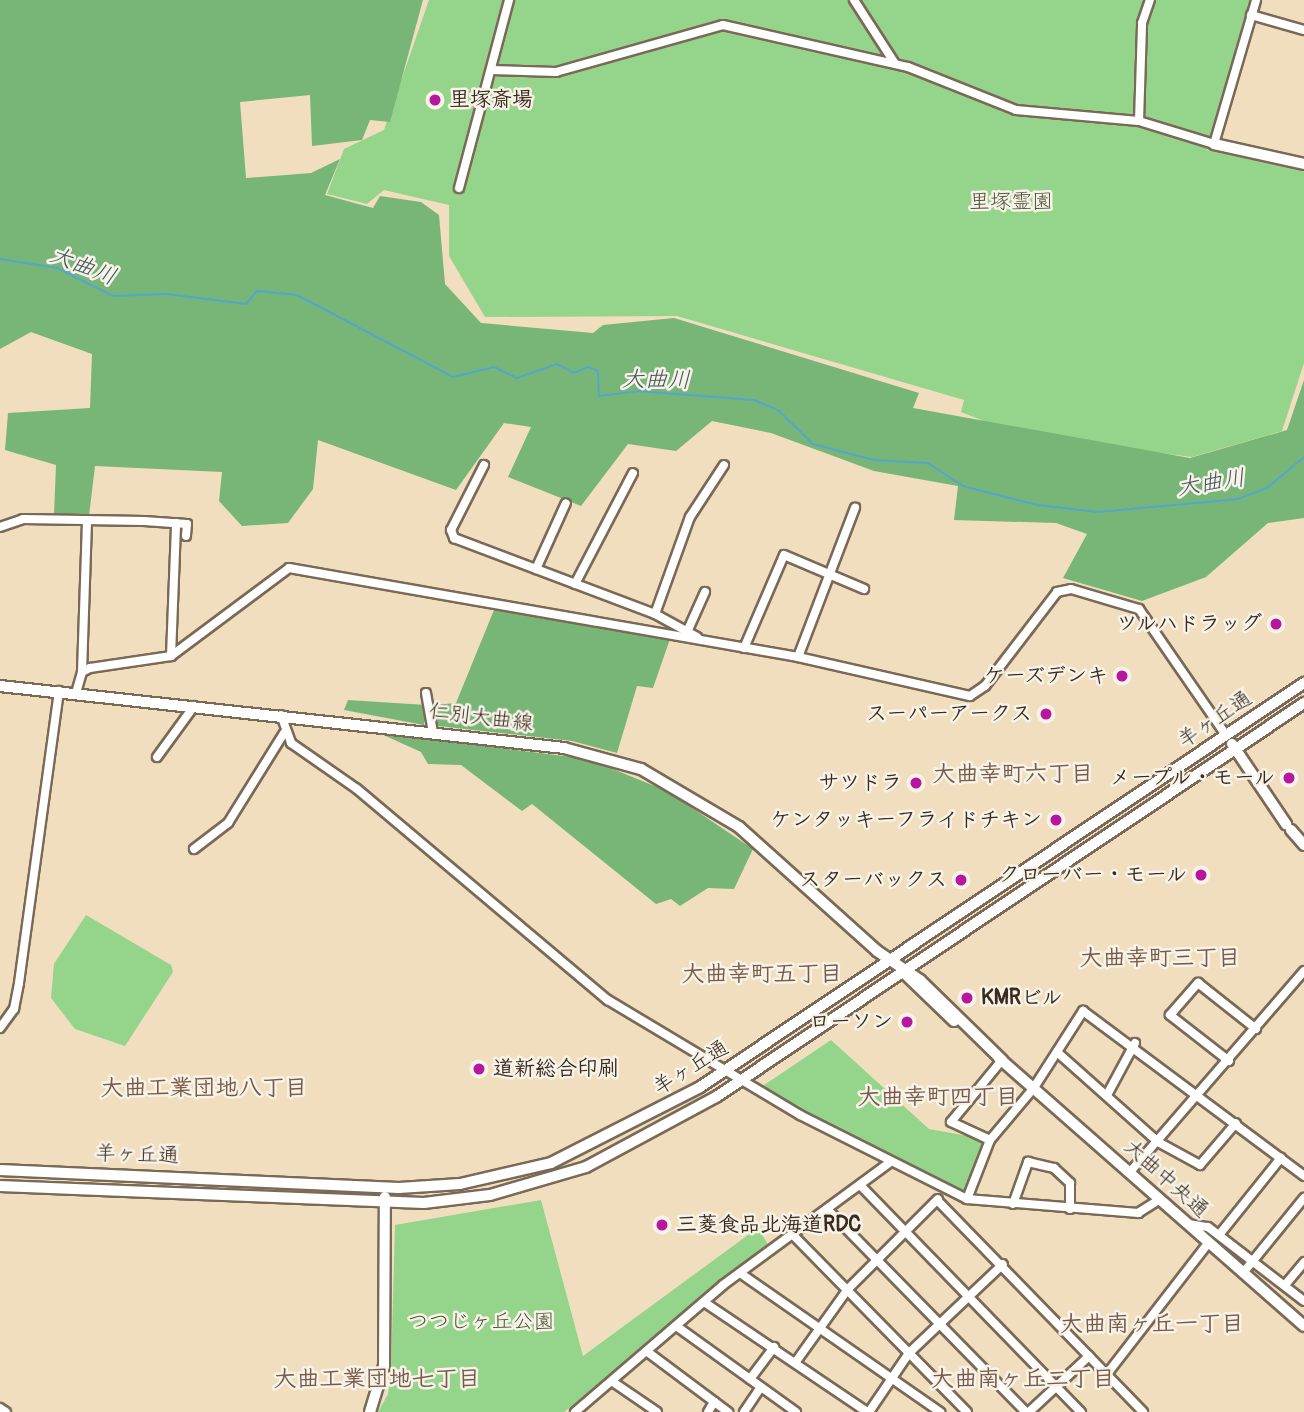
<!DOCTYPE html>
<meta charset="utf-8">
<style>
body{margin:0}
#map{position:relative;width:1304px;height:1412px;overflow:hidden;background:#f0debe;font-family:Pangolin,"Klee One",sans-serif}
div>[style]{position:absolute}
.green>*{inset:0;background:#94d48b}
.forest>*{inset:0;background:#77b677}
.stream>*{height:2px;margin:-1px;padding:0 1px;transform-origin:1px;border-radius:1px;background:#54a6cf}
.roads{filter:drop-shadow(2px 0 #7a6956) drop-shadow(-2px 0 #7a6956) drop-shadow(0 2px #7a6956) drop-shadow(0 -2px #7a6956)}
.street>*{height:8px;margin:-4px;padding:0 4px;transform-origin:4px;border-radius:4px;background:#fff}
.secondary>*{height:10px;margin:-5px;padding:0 5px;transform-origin:5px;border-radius:5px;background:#fff}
.dots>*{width:19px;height:19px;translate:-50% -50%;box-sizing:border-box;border:4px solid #f7f3e8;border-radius:50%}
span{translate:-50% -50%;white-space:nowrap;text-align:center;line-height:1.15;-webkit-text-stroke:5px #f7f3e8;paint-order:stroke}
.poi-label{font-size:21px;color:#3b2a1e;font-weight:700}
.left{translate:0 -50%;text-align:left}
.right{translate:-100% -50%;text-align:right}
.park-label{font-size:21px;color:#515439}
.street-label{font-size:21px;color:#3b2a1e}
.water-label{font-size:23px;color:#44555c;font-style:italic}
.neighbourhood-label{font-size:23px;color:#795a49;font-weight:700}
</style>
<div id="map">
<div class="green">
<div style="clip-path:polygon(429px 0,1252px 0,1207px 150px,1304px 171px,1304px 363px,1282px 431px,1192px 457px,1113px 447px,999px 427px,961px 412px,964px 400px,677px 316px,485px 317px,449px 256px,449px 205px,384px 190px,367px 204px,327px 194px,344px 149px,384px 130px)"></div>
<div style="clip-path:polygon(86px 915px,171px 965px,173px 972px,125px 1046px,75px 1029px,51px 998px,54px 964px)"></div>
<div style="clip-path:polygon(831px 1040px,929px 1129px,990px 1140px,967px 1199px,757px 1090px)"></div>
<div style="clip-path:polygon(541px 1200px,583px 1356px,748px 1235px,759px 1230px,769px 1246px,564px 1412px,378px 1412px,388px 1394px,391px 1371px,395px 1225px)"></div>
</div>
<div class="forest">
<div style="clip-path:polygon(0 0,423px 0,390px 122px,370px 120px,362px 140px,312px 146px,310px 95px,240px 102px,246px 178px,311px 173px,340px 159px,325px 195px,373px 208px,380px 196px,421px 202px,439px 215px,445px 284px,481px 323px,593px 333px,603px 325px,674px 318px,919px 393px,913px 408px,1190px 458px,1287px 430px,1304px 380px,1304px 518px,1268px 523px,1206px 577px,1142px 601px,1063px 578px,1087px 534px,1056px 523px,954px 520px,958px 486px,874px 471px,771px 433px,712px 421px,676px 451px,628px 444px,581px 506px,508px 477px,531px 427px,504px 423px,456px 490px,318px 440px,313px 489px,288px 523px,242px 526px,219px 501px,222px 472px,95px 466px,89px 516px,54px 514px,56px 465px,5px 450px,8px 413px,90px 408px,92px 354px,31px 332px,0 349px)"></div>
<div style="clip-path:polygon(502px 607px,670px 639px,653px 688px,637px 686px,617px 753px,572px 741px,438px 726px,434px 705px,456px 703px,494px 610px)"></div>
<div style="clip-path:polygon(348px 700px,426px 705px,424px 725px,344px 710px)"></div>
<div style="clip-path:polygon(379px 733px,588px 759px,667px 791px,753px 849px,734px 889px,708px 888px,680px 906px,671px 899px,656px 904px,532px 804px,522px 811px,461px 765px,428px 764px,421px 752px)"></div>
</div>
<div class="stream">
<div style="left:0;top:259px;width:58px;rotate:9deg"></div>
<div style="left:57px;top:268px;width:63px;rotate:26.6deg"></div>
<div style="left:113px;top:296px;width:53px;rotate:-2.2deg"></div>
<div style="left:166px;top:294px;width:81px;rotate:7.1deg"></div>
<div style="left:246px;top:304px;width:17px;rotate:-50deg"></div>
<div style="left:257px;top:291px;width:40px;rotate:5.7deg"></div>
<div style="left:297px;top:295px;width:176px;rotate:27.7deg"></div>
<div style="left:453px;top:377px;width:42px;rotate:-13.7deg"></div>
<div style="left:494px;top:367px;width:25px;rotate:26deg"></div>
<div style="left:517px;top:378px;width:42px;rotate:-19.3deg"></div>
<div style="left:557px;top:364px;width:19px;rotate:28deg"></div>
<div style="left:574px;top:373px;width:15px;rotate:-23deg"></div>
<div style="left:588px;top:367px;width:11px;rotate:22deg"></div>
<div style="left:598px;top:371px;width:25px;rotate:88deg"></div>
<div style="left:599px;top:396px;width:38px;rotate:-7deg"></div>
<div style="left:637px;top:391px;width:117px;rotate:4.4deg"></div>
<div style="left:754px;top:400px;width:26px;rotate:23deg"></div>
<div style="left:778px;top:410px;width:49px;rotate:44.2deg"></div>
<div style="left:813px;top:444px;width:63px;rotate:14.7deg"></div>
<div style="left:874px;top:460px;width:54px;rotate:3.2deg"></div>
<div style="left:928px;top:463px;width:42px;rotate:33.3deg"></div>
<div style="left:963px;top:486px;width:76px;rotate:14.4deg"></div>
<div style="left:1037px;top:505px;width:61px;rotate:6.5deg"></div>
<div style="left:1098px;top:512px;width:141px;rotate:-5.3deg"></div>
<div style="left:1238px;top:499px;width:31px;rotate:-21deg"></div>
<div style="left:1267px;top:488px;width:48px;rotate:-40deg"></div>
</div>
<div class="roads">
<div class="street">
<div style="left:854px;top:0;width:74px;rotate:57.2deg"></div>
<div style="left:1251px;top:15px;width:55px;rotate:15.8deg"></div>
<div style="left:492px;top:70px;width:64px;rotate:1.8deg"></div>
<div style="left:556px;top:72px;width:173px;rotate:-15.7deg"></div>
<div style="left:723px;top:25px;width:190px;rotate:12.8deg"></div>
<div style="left:908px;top:67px;width:116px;rotate:21.7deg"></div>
<div style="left:1016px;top:110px;width:123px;rotate:5.1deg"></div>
<div style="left:1139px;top:121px;width:78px;rotate:17deg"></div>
<div style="left:1214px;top:144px;width:150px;rotate:-73.7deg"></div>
<div style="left:1139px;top:121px;width:98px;rotate:-88.2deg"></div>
<div style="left:1142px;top:23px;width:24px;rotate:-71deg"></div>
<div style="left:459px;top:188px;width:195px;rotate:-75.1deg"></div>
<div style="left:484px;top:465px;width:73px;rotate:116.9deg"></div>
<div style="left:451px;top:530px;width:9px;rotate:69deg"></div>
<div style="left:454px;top:538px;width:215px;rotate:20.7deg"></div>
<div style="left:655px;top:614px;width:48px;rotate:28.7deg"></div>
<div style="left:0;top:527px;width:24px;rotate:-19deg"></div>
<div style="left:23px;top:519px;width:121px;rotate:0.9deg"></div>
<div style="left:144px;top:521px;width:43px;rotate:4deg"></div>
<div style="left:187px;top:524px;width:12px;rotate:95deg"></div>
<div style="left:536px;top:569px;width:72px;rotate:-65.6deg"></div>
<div style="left:575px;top:584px;width:125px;rotate:-62.4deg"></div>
<div style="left:655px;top:614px;width:103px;rotate:-70.2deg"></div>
<div style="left:690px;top:517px;width:62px;rotate:-56.8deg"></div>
<div style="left:687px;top:632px;width:44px;rotate:-65.8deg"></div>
<div style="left:744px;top:648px;width:101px;rotate:-66.7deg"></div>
<div style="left:784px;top:555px;width:87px;rotate:23deg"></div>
<div style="left:171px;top:656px;width:133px;rotate:-87.8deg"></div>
<div style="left:798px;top:657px;width:160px;rotate:-69.1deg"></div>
<div style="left:82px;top:672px;width:152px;rotate:-88.1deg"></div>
<div style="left:76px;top:693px;width:22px;rotate:-74deg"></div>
<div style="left:82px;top:672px;width:9px;rotate:-27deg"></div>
<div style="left:90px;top:668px;width:82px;rotate:-8.4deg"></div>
<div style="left:171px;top:656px;width:147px;rotate:-36.7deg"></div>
<div style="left:289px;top:568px;width:517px;rotate:9.92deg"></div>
<div style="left:798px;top:657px;width:176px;rotate:12.8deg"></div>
<div style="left:970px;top:696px;width:18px;rotate:-34deg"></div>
<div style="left:985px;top:686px;width:118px;rotate:-52.5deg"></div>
<div style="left:1057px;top:592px;width:14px;rotate:-12deg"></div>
<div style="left:1071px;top:589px;width:71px;rotate:16.4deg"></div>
<div style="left:1139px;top:609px;width:153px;rotate:55.4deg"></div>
<div style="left:426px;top:693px;width:40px;rotate:80deg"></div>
<div style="left:281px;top:715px;width:30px;rotate:70deg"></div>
<div style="left:291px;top:743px;width:80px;rotate:34.9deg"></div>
<div style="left:357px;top:789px;width:328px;rotate:40.1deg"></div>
<div style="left:608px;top:1000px;width:224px;rotate:30.9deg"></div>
<div style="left:800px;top:1115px;width:187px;rotate:26.7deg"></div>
<div style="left:967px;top:1199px;width:172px;rotate:4.7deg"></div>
<div style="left:1138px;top:1213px;width:26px;rotate:-32deg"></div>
<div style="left:157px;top:757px;width:63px;rotate:-54deg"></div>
<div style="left:194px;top:849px;width:43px;rotate:-37.4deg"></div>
<div style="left:228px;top:823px;width:106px;rotate:-58.1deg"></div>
<div style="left:0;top:1028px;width:24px;rotate:-54deg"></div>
<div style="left:14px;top:1009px;width:26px;rotate:-79deg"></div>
<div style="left:19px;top:983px;width:295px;rotate:-82.2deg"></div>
<div style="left:1057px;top:1052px;width:135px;rotate:41.7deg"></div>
<div style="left:1158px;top:1142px;width:48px;rotate:28.7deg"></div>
<div style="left:1200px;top:1165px;width:55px;rotate:-49.4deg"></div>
<div style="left:1229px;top:1061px;width:75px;rotate:-142.1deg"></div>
<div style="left:1170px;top:1015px;width:43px;rotate:-48.8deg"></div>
<div style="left:1198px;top:983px;width:74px;rotate:38.4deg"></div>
<div style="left:1107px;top:1095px;width:59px;rotate:-61.7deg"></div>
<div style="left:990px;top:1140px;width:43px;rotate:-155.2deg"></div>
<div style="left:951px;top:1122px;width:80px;rotate:-50.6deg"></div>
<div style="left:1130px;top:1172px;width:266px;rotate:-49.1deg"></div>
<div style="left:860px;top:1185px;width:317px;rotate:45.8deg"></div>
<div style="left:967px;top:1199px;width:63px;rotate:-68.7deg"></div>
<div style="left:990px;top:1140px;width:67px;rotate:-49.9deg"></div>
<div style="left:1033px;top:1089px;width:93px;rotate:-57.3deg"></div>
<div style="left:1083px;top:1011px;width:276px;rotate:36.7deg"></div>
<div style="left:938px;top:1201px;width:294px;rotate:45.8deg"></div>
<div style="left:1013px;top:1204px;width:45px;rotate:-70.3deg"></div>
<div style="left:1028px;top:1162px;width:27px;rotate:13deg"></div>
<div style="left:1054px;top:1168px;width:22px;rotate:43deg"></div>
<div style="left:1070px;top:1183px;width:26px;rotate:90deg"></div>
<div style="left:827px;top:1209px;width:284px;rotate:45.6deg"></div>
<div style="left:1188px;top:1224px;width:20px;rotate:9deg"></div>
<div style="left:1208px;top:1227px;width:121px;rotate:37.6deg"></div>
<div style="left:793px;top:1235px;width:248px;rotate:45.5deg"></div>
<div style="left:1219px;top:1235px;width:99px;rotate:-51.2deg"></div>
<div style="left:740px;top:1273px;width:244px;rotate:34.8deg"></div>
<div style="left:1243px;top:1273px;width:97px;rotate:-50.9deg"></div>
<div style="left:1285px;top:1285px;width:30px;rotate:-50deg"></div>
<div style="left:704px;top:1302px;width:197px;rotate:34deg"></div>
<div style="left:679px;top:1328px;width:144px;rotate:35.7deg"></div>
<div style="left:649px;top:1353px;width:99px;rotate:36.8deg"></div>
<div style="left:795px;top:1363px;width:91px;rotate:-54.4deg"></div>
<div style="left:848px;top:1289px;width:127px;rotate:-45deg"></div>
<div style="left:1107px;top:1374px;width:167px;rotate:-52.3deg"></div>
<div style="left:750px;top:1379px;width:40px;rotate:-53deg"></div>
<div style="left:613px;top:1382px;width:53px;rotate:34.3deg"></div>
<div style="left:0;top:1408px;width:7px;rotate:34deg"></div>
<div style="left:575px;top:1412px;width:195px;rotate:-40.6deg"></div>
<div style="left:723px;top:1285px;width:206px;rotate:-36.3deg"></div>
<div style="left:708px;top:1412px;width:12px;rotate:-59deg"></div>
<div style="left:744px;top:1412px;width:30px;rotate:-56deg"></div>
<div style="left:869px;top:1412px;width:71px;rotate:-55.9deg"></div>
<div style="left:909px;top:1353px;width:129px;rotate:-43.4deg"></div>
<div style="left:1029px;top:1412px;width:82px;rotate:-43deg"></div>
</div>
<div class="secondary">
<div style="left:1214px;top:144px;width:92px;rotate:12.5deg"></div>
<div style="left:0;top:686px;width:567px;rotate:6.27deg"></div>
<div style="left:564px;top:748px;width:80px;rotate:15.3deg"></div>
<div style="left:641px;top:769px;width:114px;rotate:30.6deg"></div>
<div style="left:739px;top:827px;width:186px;rotate:41.9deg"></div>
<div style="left:877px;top:951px;width:52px;rotate:34deg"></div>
<div style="left:920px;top:980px;width:115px;rotate:44.3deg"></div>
<div style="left:1232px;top:744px;width:97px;rotate:56deg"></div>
<div style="left:1291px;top:830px;width:20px;rotate:49deg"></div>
<div style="left:905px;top:974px;width:68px;rotate:43.8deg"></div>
<div style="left:999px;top:1058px;width:406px;rotate:41.3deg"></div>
<div style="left:0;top:1170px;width:399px;rotate:2.6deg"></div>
<div style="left:399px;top:1188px;width:61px;rotate:-3.8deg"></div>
<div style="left:460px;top:1184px;width:93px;rotate:-13deg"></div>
<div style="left:551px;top:1163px;width:167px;rotate:-27deg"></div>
<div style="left:700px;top:1087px;width:727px;rotate:-33.78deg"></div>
<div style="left:0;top:1186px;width:424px;rotate:2.3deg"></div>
<div style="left:424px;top:1203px;width:66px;rotate:-6.9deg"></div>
<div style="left:490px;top:1195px;width:100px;rotate:-16.3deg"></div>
<div style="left:586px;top:1167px;width:148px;rotate:-28.3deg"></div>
<div style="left:716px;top:1097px;width:708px;rotate:-33.82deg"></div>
<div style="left:370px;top:1412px;width:48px;rotate:-73.1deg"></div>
<div style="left:384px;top:1366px;width:169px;rotate:-89.7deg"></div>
</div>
</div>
<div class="dots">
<div style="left:435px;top:100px;background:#b5179e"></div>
<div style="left:1276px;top:624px;background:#b5179e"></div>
<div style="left:1122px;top:676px;background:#b5179e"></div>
<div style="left:1046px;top:714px;background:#b5179e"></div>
<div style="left:1289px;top:778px;background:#b5179e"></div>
<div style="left:916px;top:783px;background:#b5179e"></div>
<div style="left:1056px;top:820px;background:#b5179e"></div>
<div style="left:1201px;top:875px;background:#b5179e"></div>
<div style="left:961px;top:880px;background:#b5179e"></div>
<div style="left:967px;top:998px;background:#b5179e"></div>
<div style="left:907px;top:1022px;background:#b5179e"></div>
<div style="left:479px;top:1069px;background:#b5179e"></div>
<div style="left:662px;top:1225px;background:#b5179e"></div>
</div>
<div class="poi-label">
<span class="left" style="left:449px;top:100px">里塚斎場</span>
<span class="right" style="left:1262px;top:624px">ツルハドラッグ</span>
<span class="right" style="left:1108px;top:676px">ケーズデンキ</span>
<span class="right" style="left:1032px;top:714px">スーパーアークス</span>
<span class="right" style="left:1275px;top:778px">メープル・モール</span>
<span class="right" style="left:902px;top:783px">サツドラ</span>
<span class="right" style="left:1042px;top:820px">ケンタッキーフライドチキン</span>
<span class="right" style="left:1187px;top:875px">クローバー・モール</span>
<span class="right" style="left:947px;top:880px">スターバックス</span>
<span class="left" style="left:981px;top:998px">KMRビル</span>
<span class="right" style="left:893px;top:1022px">ローソン</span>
<span class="left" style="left:493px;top:1069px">道新総合印刷</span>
<span class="left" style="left:676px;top:1225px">三菱食品北海道RDC</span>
</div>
<div class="park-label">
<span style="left:1011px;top:202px">里塚霊園</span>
<span style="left:481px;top:1322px">つつじヶ丘公園</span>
</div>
<div class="street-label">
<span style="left:481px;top:718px;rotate:7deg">仁別大曲線</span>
<span style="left:1215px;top:720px;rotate:-34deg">羊ヶ丘通</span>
<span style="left:691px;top:1068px;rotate:-32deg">羊ヶ丘通</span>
<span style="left:137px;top:1155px;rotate:2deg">羊ヶ丘通</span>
<span style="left:1166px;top:1179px;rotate:42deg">大曲中央通</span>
</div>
<div class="water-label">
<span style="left:83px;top:266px;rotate:21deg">大曲川</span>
<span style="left:656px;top:380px;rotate:1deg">大曲川</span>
<span style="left:1211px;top:483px;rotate:-9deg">大曲川</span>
</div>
<div class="neighbourhood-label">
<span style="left:1013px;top:774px">大曲幸町六丁目</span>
<span style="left:1160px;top:958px">大曲幸町三丁目</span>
<span style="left:762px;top:974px">大曲幸町五丁目</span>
<span style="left:204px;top:1088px">大曲工業団地八丁目</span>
<span style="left:938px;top:1097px">大曲幸町四丁目</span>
<span style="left:1152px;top:1324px">大曲南ヶ丘一丁目</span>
<span style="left:377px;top:1379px">大曲工業団地七丁目</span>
<span style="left:1023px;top:1379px">大曲南ヶ丘二丁目</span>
</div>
</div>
